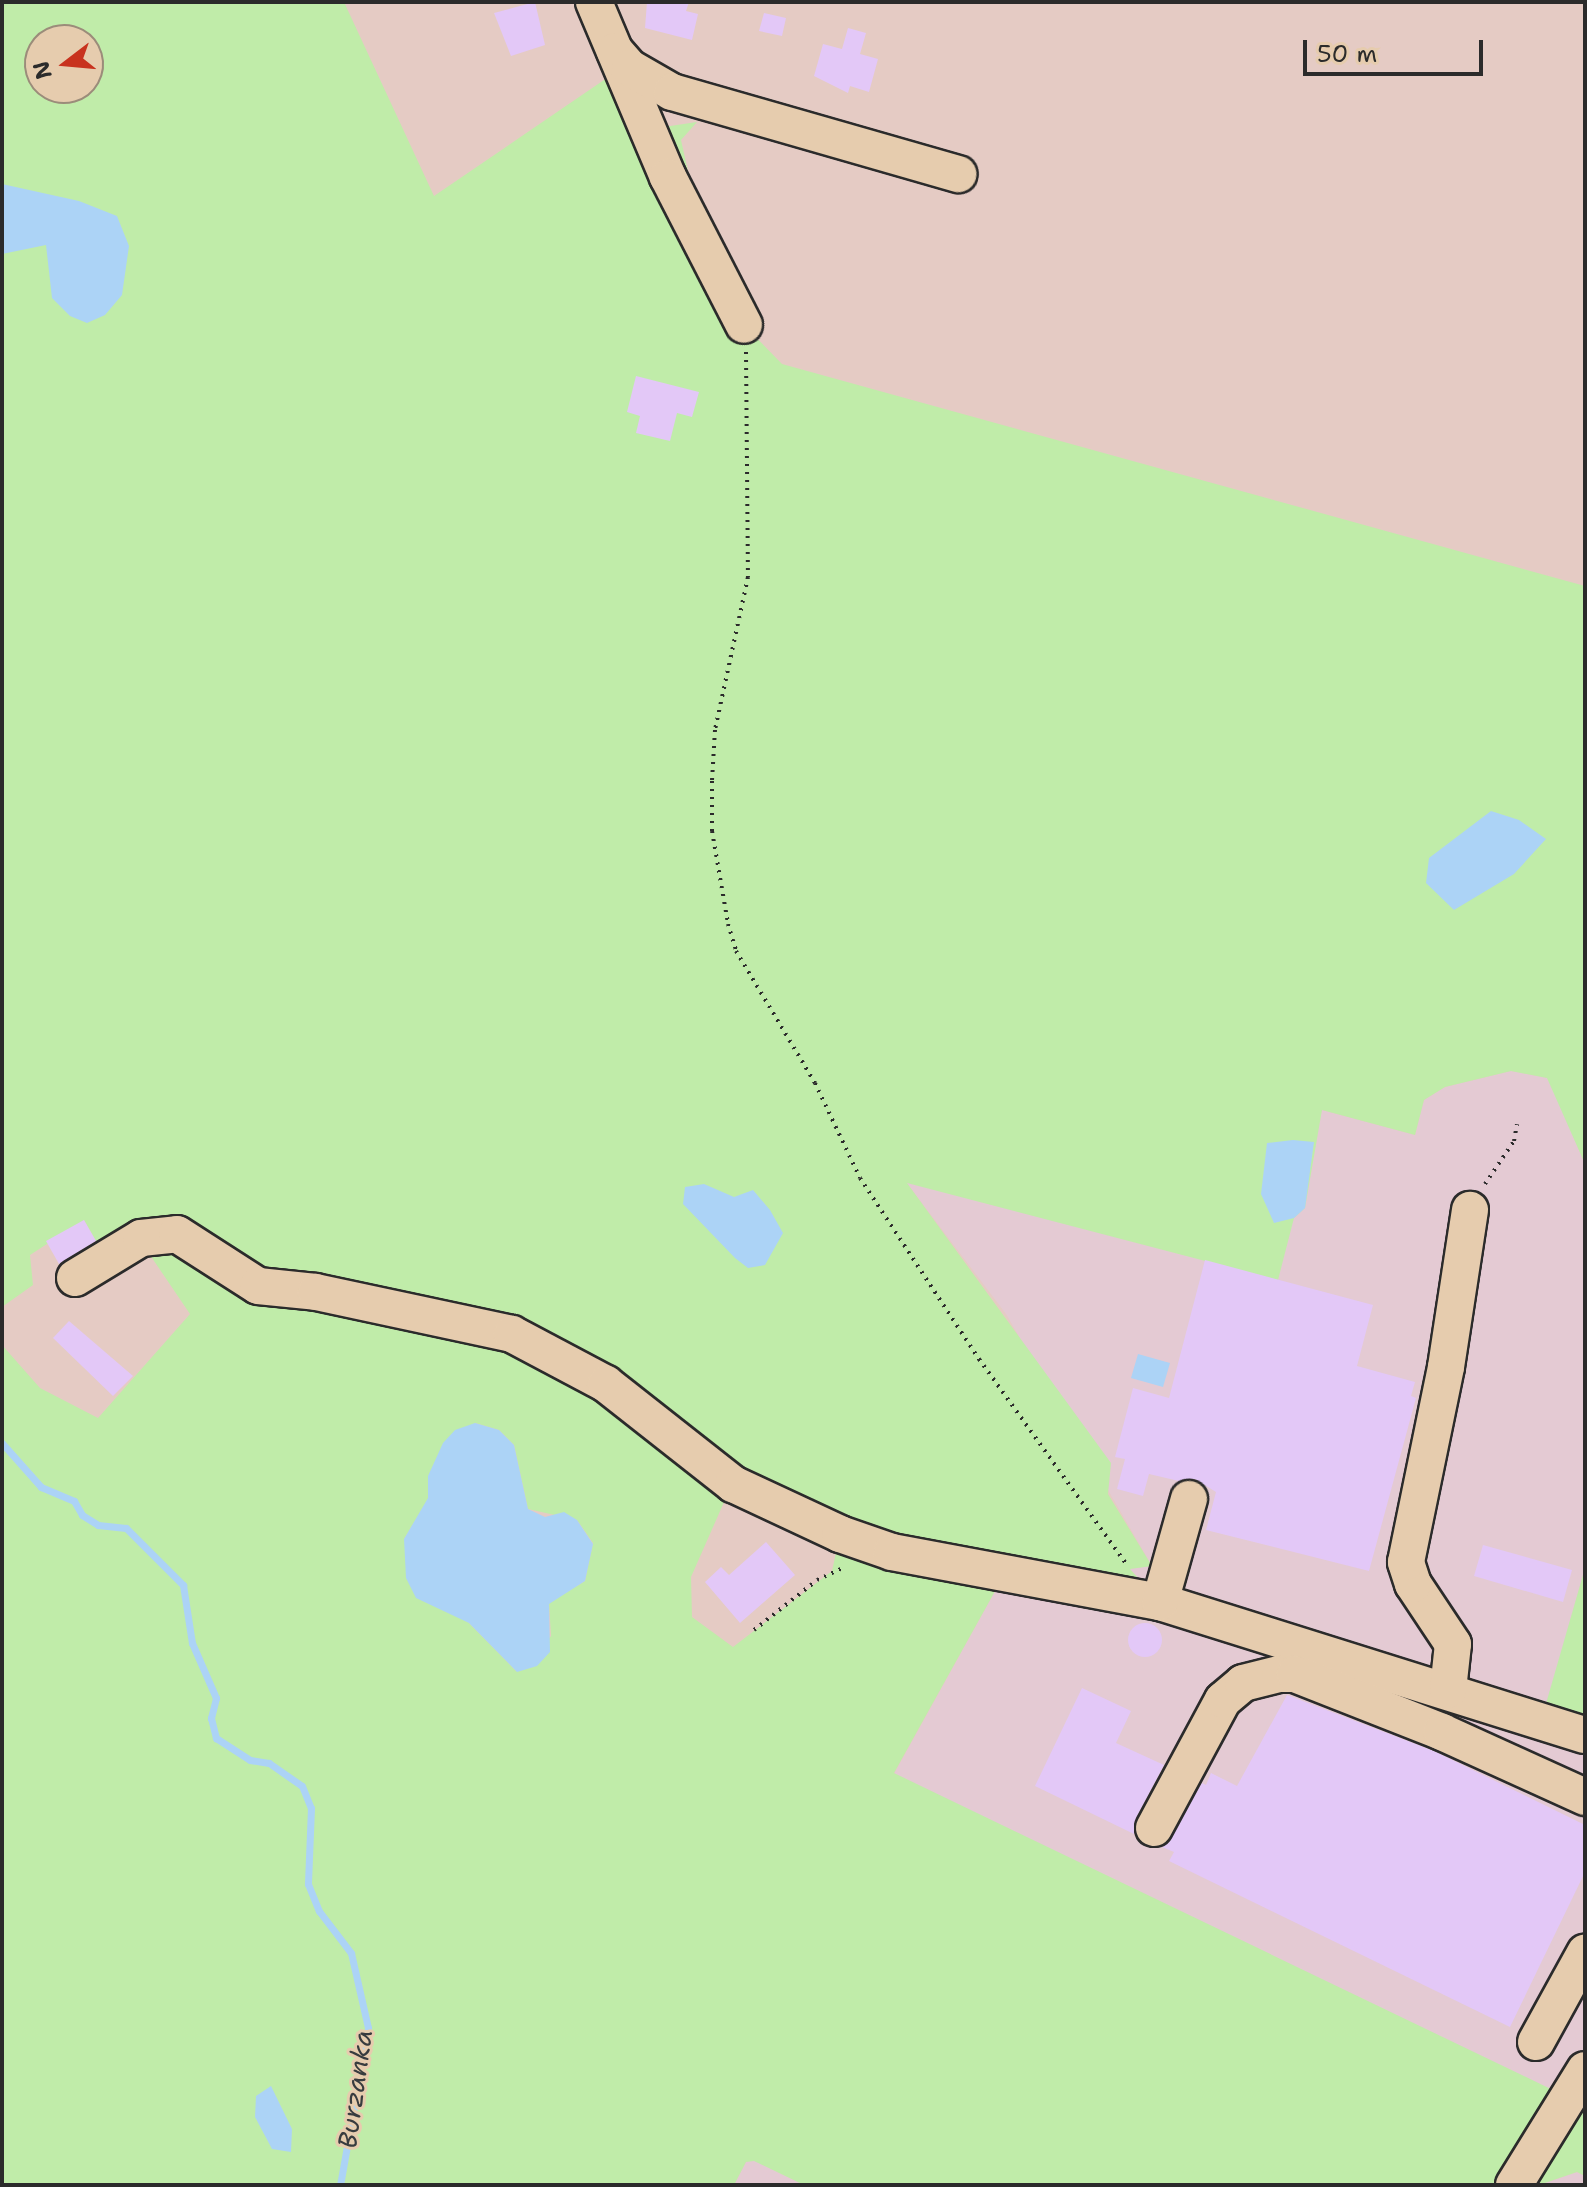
<!DOCTYPE html>
<style>
body{margin:0}
#map{position:relative;width:1587px;height:2187px;overflow:hidden;background:#e5cbc4;font-family:"Shantell Sans",sans-serif}
div>[style]{position:absolute}
.built>*{inset:0;background:#e4cad3}
.green>*{inset:0;background:#c0eca9}
.water>*{inset:0;background:#acd3f6}
.stream>*{height:7px;margin:-3.5px;padding:0 3.5px;transform-origin:3.5px;border-radius:3.5px;background:#acd3f6}
.building>*{inset:0;background:#e3c8f7}
.round{border-radius:50%}
.path>*{height:4px;margin-top:-2px;transform-origin:0;background:repeating-linear-gradient(90deg,#2b2b2b 0 2px,transparent 0 8px)}
.roads{filter:drop-shadow(2px 0 #2b2b2b) drop-shadow(-2px 0 #2b2b2b) drop-shadow(0 2px #2b2b2b) drop-shadow(0 -2px #2b2b2b)}
.minor>*{height:36px;margin:-18px;padding:0 18px;transform-origin:18px;border-radius:18px;background:#e6ccae}
span{translate:-50% -50%;white-space:nowrap;text-align:center;line-height:1.15;-webkit-text-stroke:6px #e6ccae;paint-order:stroke}
.water-label{font-size:26px;color:#383c3f;font-style:italic}
.frame{position:absolute;inset:0;border:4px solid #2b2b2b;pointer-events:none}
.north{position:absolute;left:24px;top:24px;width:80px;height:80px;box-sizing:border-box;background:#e6ccae;border:2px solid #9b8c7a;border-radius:50%;rotate:254deg;font-size:22px;font-weight:700;line-height:32px;text-align:center;color:#2b2b2b}
.north::after{content:'';display:block;margin:auto;width:28px;height:36px;background:#c8321e;clip-path:polygon(50% 0,100% 100%,50% 72%,0 100%)}
.scale{position:absolute;left:1303px;top:40px;width:180px;height:36px;box-sizing:border-box;border:4px solid #2b2b2b;border-top:0;padding-left:10px;font-size:24px;line-height:28px;white-space:nowrap;color:#2b2b2b;-webkit-text-stroke:6px #e6ccae;paint-order:stroke}
</style>
<div id="map">
<div class="built">
<div style="clip-path:polygon(1511px 1071px,1548px 1078px,1585px 1164px,1585px 1568px,1542px 1721px,1585px 1735px,1585px 2070px,1567px 2099px,894px 1774px,999px 1584px,1152px 1566px,1006px 1314px,906px 1182px,1277px 1279px,1322px 1110px,1415px 1135px,1424px 1100px,1445px 1087px)"></div>
<div style="clip-path:polygon(754px 2160px,804px 2185px,734px 2185px,746px 2162px)"></div>
<div style="clip-path:polygon(1577px 2172px,1585px 2176px,1585px 2185px,1539px 2185px)"></div>
</div>
<div class="green">
<div style="clip-path:polygon(evenodd,2px 2px,344px 2px,434px 196px,623px 67px,650px 129px,697px 122px,681px 140px,692px 189px,744px 325px,782px 364px,1585px 586px,1585px 1164px,1547px 1078px,1511px 1071px,1445px 1087px,1424px 1100px,1415px 1135px,1322px 1110px,1305px 1208px,1294px 1218px,1278px 1280px,907px 1183px,1111px 1463px,1108px 1494px,1152px 1566px,1130px 1569px,1160px 1602px,999px 1584px,894px 1773px,1557px 2092px,1585px 2070px,1585px 2176px,1577px 2172px,1539px 2185px,804px 2185px,754px 2161px,746px 2162px,734px 2185px,2px 2185px,2px 1345px,40px 1388px,98px 1418px,190px 1314px,129px 1224px,97px 1243px,84px 1220px,30px 1255px,33px 1285px,2px 1307px,2px 2px,40px 40px,88px 40px,88px 88px,40px 88px,40px 40px,2px 2px,475px 1423px,499px 1430px,514px 1445px,528px 1509px,577px 1520px,593px 1543px,585px 1581px,549px 1603px,551px 1636px,516px 1671px,469px 1623px,404px 1539px,475px 1423px,2px 2px,732px 1484px,840px 1534px,832px 1571px,733px 1647px,692px 1617px,691px 1577px,732px 1484px)"></div>
<div style="clip-path:polygon(1585px 1568px,1585px 1735px,1541px 1721px)"></div>
</div>
<div class="water">
<div style="clip-path:polygon(2px 184px,79px 201px,117px 216px,129px 246px,122px 295px,105px 315px,87px 323px,70px 316px,52px 298px,46px 245px,2px 254px)"></div>
<div style="clip-path:polygon(1491px 811px,1519px 820px,1546px 839px,1514px 874px,1454px 910px,1426px 883px,1429px 858px)"></div>
<div style="clip-path:polygon(1293px 1140px,1314px 1142px,1305px 1208px,1294px 1218px,1274px 1223px,1261px 1194px,1267px 1143px)"></div>
<div style="clip-path:polygon(704px 1184px,734px 1197px,753px 1190px,770px 1210px,783px 1233px,765px 1265px,748px 1268px,735px 1258px,683px 1204px,685px 1187px)"></div>
<div style="clip-path:polygon(1138px 1354px,1170px 1363px,1163px 1387px,1131px 1378px)"></div>
<div style="clip-path:polygon(475px 1423px,499px 1430px,514px 1445px,528px 1509px,545px 1517px,564px 1512px,577px 1520px,593px 1544px,585px 1581px,549px 1604px,550px 1652px,537px 1666px,517px 1672px,469px 1623px,416px 1598px,406px 1578px,404px 1539px,428px 1498px,428px 1476px,443px 1443px,455px 1430px)"></div>
<div style="clip-path:polygon(271px 2086px,292px 2129px,291px 2152px,272px 2149px,255px 2117px,256px 2096px)"></div>
</div>
<div class="stream">
<div style="left:2px;top:1443px;width:59px;rotate:48.4deg"></div>
<div style="left:41px;top:1487px;width:36px;rotate:23deg"></div>
<div style="left:74px;top:1501px;width:16px;rotate:60deg"></div>
<div style="left:82px;top:1515px;width:19px;rotate:32deg"></div>
<div style="left:98px;top:1525px;width:28px;rotate:6deg"></div>
<div style="left:126px;top:1528px;width:81px;rotate:45deg"></div>
<div style="left:183px;top:1585px;width:59px;rotate:81.2deg"></div>
<div style="left:192px;top:1643px;width:60px;rotate:66.4deg"></div>
<div style="left:216px;top:1698px;width:21px;rotate:104deg"></div>
<div style="left:211px;top:1718px;width:21px;rotate:76deg"></div>
<div style="left:216px;top:1738px;width:40px;rotate:32.9deg"></div>
<div style="left:250px;top:1760px;width:19px;rotate:9deg"></div>
<div style="left:269px;top:1763px;width:40px;rotate:34.9deg"></div>
<div style="left:302px;top:1786px;width:24px;rotate:68deg"></div>
<div style="left:311px;top:1808px;width:76px;rotate:92.3deg"></div>
<div style="left:308px;top:1884px;width:29px;rotate:68deg"></div>
<div style="left:319px;top:1911px;width:53px;rotate:52.7deg"></div>
<div style="left:351px;top:1953px;width:77px;rotate:77.2deg"></div>
<div style="left:368px;top:2028px;width:159px;rotate:100.1deg"></div>
</div>
<div class="building">
<div style="clip-path:polygon(535px 2px,545px 45px,511px 56px,494px 13px)"></div>
<div style="clip-path:polygon(647px 2px,689px 2px,686px 11px,698px 14px,692px 40px,645px 28px)"></div>
<div style="clip-path:polygon(764px 13px,786px 18px,782px 36px,759px 31px)"></div>
<div style="clip-path:polygon(848px 28px,866px 33px,860px 54px,878px 59px,869px 92px,850px 86px,848px 93px,814px 76px,823px 44px,842px 49px)"></div>
<div style="clip-path:polygon(636px 376px,699px 392px,692px 417px,677px 413px,670px 441px,636px 433px,640px 416px,627px 412px)"></div>
<div style="clip-path:polygon(84px 1220px,96px 1241px,59px 1264px,46px 1241px)"></div>
<div style="clip-path:polygon(1205px 1260px,1373px 1305px,1357px 1366px,1415px 1382px,1411px 1396px,1416px 1398px,1369px 1571px,1206px 1530px,1216px 1492px,1195px 1479px,1179px 1481px,1149px 1474px,1143px 1496px,1117px 1489px,1125px 1459px,1115px 1457px,1133px 1388px,1169px 1398px)"></div>
<div style="clip-path:polygon(69px 1321px,133px 1376px,113px 1396px,53px 1338px)"></div>
<div style="clip-path:polygon(766px 1542px,795px 1575px,740px 1623px,705px 1582px,721px 1567px,729px 1575px)"></div>
<div style="clip-path:polygon(1483px 1545px,1572px 1570px,1563px 1602px,1474px 1576px)"></div>
<div class="round" style="left:1128px;top:1623px;width:34px;height:34px"></div>
<div style="clip-path:polygon(1082px 1688px,1131px 1711px,1116px 1743px,1164px 1765px,1136px 1818px,1134px 1834px,1035px 1786px)"></div>
<div style="clip-path:polygon(1287px 1695px,1434px 1751px,1585px 1825px,1585px 1872px,1510px 2027px,1169px 1861px,1174px 1852px,1162px 1847px,1202px 1783px,1206px 1785px,1211px 1773px,1237px 1786px)"></div>
</div>
<div class="path">
<div style="left:746px;top:352px;width:225px;rotate:89.5deg"></div>
<div style="left:748px;top:577px;width:157px;rotate:102.2deg"></div>
<div style="left:715px;top:730px;width:51px;rotate:93.4deg"></div>
<div style="left:712px;top:781px;width:50px;rotate:90deg"></div>
<div style="left:712px;top:831px;width:94px;rotate:80.2deg"></div>
<div style="left:728px;top:924px;width:28px;rotate:73deg"></div>
<div style="left:736px;top:951px;width:154px;rotate:59.1deg"></div>
<div style="left:815px;top:1083px;width:105px;rotate:64.7deg"></div>
<div style="left:860px;top:1178px;width:217px;rotate:56.7deg"></div>
<div style="left:979px;top:1359px;width:254px;rotate:54.3deg"></div>
<div style="left:1485px;top:1184px;width:52px;rotate:-56deg"></div>
<div style="left:1514px;top:1141px;width:17px;rotate:-80deg"></div>
<div style="left:754px;top:1630px;width:80px;rotate:-38.4deg"></div>
<div style="left:817px;top:1580px;width:29px;rotate:-25deg"></div>
</div>
<div class="roads">
<div class="minor">
<div style="left:594px;top:2px;width:190px;rotate:67.1deg"></div>
<div style="left:668px;top:177px;width:166px;rotate:62.8deg"></div>
<div style="left:615px;top:51px;width:23px;rotate:49deg"></div>
<div style="left:630px;top:68px;width:48px;rotate:29.7deg"></div>
<div style="left:672px;top:92px;width:298px;rotate:16deg"></div>
<div style="left:75px;top:1278px;width:77px;rotate:-31.2deg"></div>
<div style="left:141px;top:1238px;width:36px;rotate:-6deg"></div>
<div style="left:177px;top:1234px;width:96px;rotate:32.7deg"></div>
<div style="left:258px;top:1286px;width:58px;rotate:5.9deg"></div>
<div style="left:316px;top:1292px;width:200px;rotate:12.1deg"></div>
<div style="left:512px;top:1334px;width:106px;rotate:28deg"></div>
<div style="left:606px;top:1384px;width:162px;rotate:38.2deg"></div>
<div style="left:733px;top:1484px;width:118px;rotate:25deg"></div>
<div style="left:840px;top:1534px;width:55px;rotate:19.1deg"></div>
<div style="left:892px;top:1552px;width:273px;rotate:10.6deg"></div>
<div style="left:1160px;top:1602px;width:445px;rotate:17.4deg"></div>
<div style="left:1160px;top:1602px;width:107px;rotate:-74.3deg"></div>
<div style="left:1448px;top:1690px;width:46px;rotate:-83.8deg"></div>
<div style="left:1453px;top:1644px;width:72px;rotate:-123.7deg"></div>
<div style="left:1413px;top:1584px;width:23px;rotate:-108deg"></div>
<div style="left:1406px;top:1562px;width:199px;rotate:-78.4deg"></div>
<div style="left:1446px;top:1367px;width:159px;rotate:-81.3deg"></div>
<div style="left:1154px;top:1828px;width:145px;rotate:-61.7deg"></div>
<div style="left:1223px;top:1700px;width:26px;rotate:-40deg"></div>
<div style="left:1243px;top:1683px;width:38px;rotate:-14deg"></div>
<div style="left:1280px;top:1674px;width:15px"></div>
<div style="left:1295px;top:1674px;width:158px;rotate:21.5deg"></div>
<div style="left:1442px;top:1732px;width:157px;rotate:24.4deg"></div>
<div style="left:1536px;top:2042px;width:102px;rotate:-61.2deg"></div>
<div style="left:1514px;top:2185px;width:135px;rotate:-58.3deg"></div>
</div>
</div>
<div class="water-label">
<span style="left:355px;top:2089px;rotate:-82deg">Burzanka</span>
</div>
<div class="frame"></div>
<div class="north">N</div>
<div class="scale">50 m</div>
</div>
